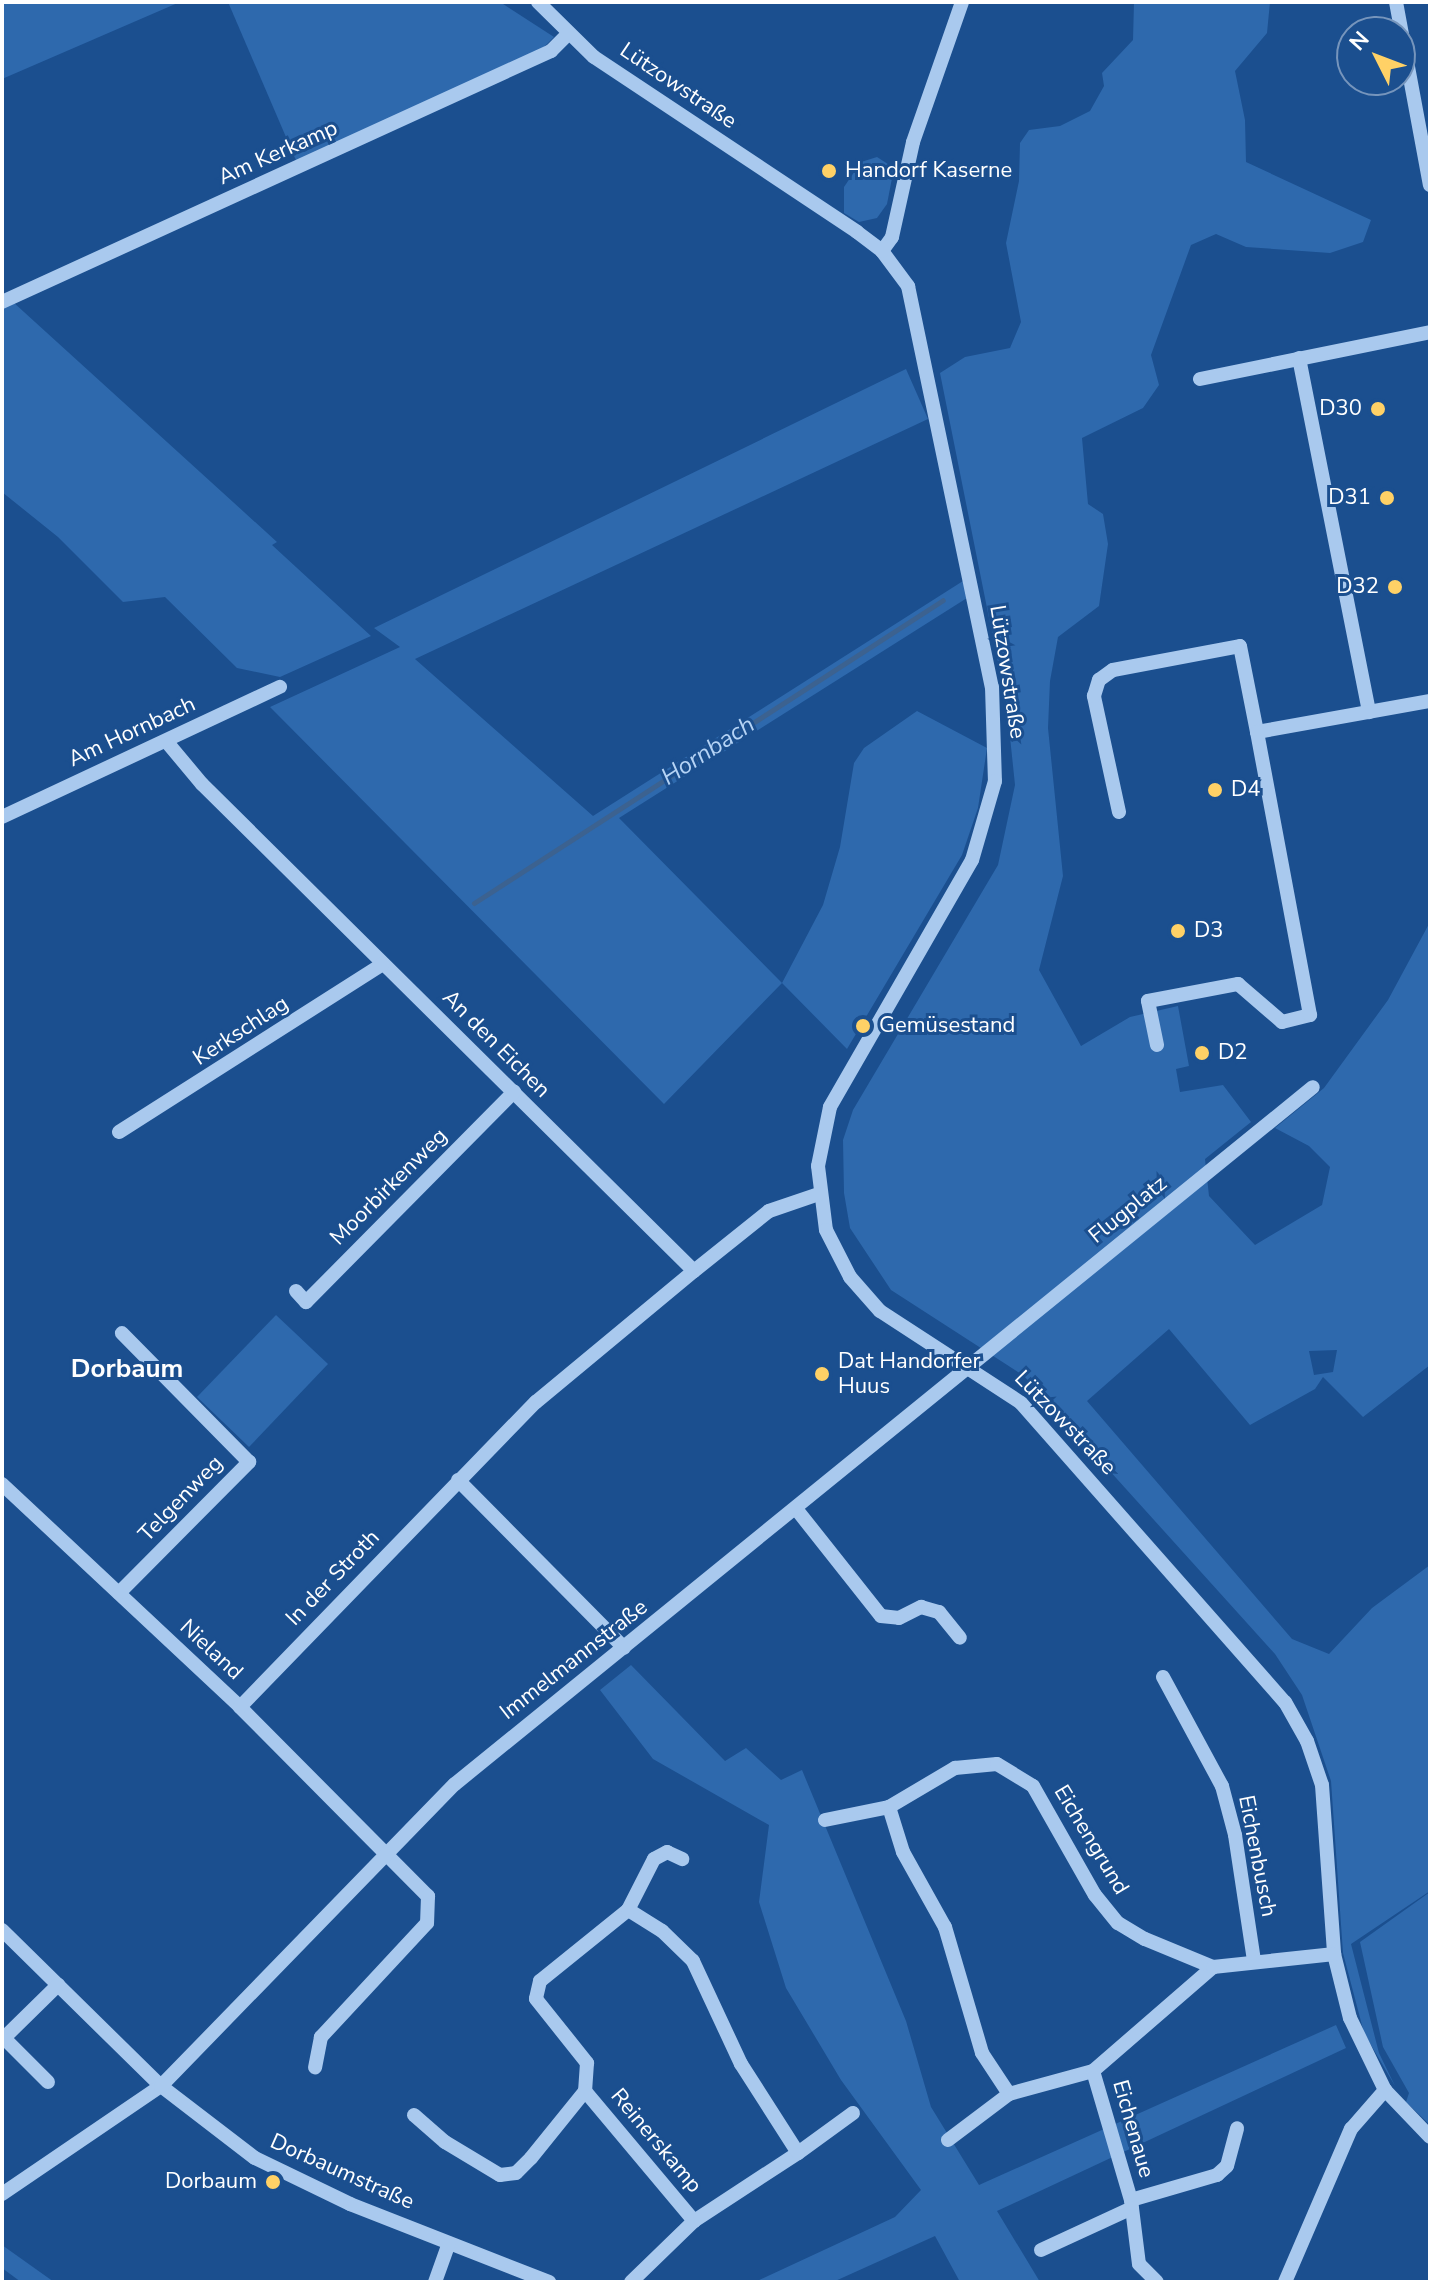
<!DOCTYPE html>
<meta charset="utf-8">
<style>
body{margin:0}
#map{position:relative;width:1432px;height:2284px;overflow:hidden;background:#1b4f8f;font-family:"Nunito Sans",sans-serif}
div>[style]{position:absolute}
.green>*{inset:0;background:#2e69ad}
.stream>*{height:5px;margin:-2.5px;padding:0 2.5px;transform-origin:2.5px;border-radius:2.5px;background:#3c6290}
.minor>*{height:14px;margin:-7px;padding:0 7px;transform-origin:7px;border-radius:7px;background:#a9c9ee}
.dots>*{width:22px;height:22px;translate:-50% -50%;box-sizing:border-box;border:4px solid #1b4f8f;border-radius:50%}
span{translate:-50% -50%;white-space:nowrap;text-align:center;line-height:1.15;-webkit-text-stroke:6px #1b4f8f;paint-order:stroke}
.street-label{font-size:22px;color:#fff}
.poi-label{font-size:22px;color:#fff}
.left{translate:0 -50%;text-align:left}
.right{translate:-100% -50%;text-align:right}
.water-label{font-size:24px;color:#b5d3f5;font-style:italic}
.quarter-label{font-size:26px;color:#fff;font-weight:700}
.frame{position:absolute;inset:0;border:4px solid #fff;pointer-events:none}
.north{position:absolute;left:1336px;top:16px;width:80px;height:80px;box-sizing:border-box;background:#1b4f8f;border:2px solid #7695bc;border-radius:50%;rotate:312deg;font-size:22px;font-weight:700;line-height:32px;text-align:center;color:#fff}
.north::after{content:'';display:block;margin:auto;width:28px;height:36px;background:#ffd166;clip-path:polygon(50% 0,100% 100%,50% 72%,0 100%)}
</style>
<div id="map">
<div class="green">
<div style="clip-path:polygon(2px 2px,180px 2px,2px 79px)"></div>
<div style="clip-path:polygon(228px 2px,500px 2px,554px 37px,538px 53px,301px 172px)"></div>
<div style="clip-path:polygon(evenodd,1134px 2px,1270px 2px,1267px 33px,1235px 71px,1245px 120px,1246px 162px,1371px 220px,1363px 242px,1330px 253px,1246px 247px,1216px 234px,1191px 245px,1151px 355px,1159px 385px,1143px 408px,1082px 438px,1088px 504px,1103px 514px,1108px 544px,1099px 606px,1058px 637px,1050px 681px,1048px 728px,1063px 876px,1039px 970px,1081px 1046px,1130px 1017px,1178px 1006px,1189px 1066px,1176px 1069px,1180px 1092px,1223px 1085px,1251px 1122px,1205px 1159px,1209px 1196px,1255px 1245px,1322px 1205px,1330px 1167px,1309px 1146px,1275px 1128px,1324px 1088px,1388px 1000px,1430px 922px,1430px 1365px,1363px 1417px,1323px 1377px,1315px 1389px,1250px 1425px,1169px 1329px,1087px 1401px,1292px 1639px,1329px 1654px,1372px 1608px,1430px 1565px,1430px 1891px,1351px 1944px,1379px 2053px,1395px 2086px,1364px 2033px,1343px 1953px,1331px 1781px,1302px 1695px,1275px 1654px,1024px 1376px,891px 1290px,850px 1228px,844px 1193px,843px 1140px,853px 1110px,998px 865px,1015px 785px,1007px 708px,940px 373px,965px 357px,1010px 348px,1021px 322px,1006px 243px,1019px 181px,1020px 143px,1029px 130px,1060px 126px,1090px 111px,1104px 86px,1102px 73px,1133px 40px,1134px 2px,1337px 1350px,1333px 1372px,1314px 1375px,1309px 1351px,1337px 1350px)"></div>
<div style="clip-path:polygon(877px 157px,894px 168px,887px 204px,877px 218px,859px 222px,844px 213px,844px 187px,861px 162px)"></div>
<div style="clip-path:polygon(13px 302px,277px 542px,272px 545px,371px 636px,280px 677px,237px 668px,165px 597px,123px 602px,58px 537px,2px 492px,2px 307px)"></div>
<div style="clip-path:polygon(906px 369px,928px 419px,415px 659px,593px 816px,963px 581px,967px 598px,619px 818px,782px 983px,823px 905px,840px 847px,854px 763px,864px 748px,917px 711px,987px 748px,978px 808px,962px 855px,847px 1049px,782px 983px,664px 1104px,270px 707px,400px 647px,374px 628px)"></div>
<div style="clip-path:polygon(276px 1315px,328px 1364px,249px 1447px,197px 1397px)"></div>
<div style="clip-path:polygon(631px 1665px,725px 1761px,746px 1748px,781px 1780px,802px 1770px,906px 2021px,931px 2107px,979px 2185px,1336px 2025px,1346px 2048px,997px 2211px,1040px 2282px,960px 2282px,935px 2236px,833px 2282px,755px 2282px,895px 2217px,921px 2190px,841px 2080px,786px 1988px,759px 1902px,769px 1825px,653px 1759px,600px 1690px)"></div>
<div style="clip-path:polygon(1430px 1892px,1430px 2125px,1406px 2102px,1409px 2093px,1383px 2047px,1360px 1942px)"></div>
<div style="clip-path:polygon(2px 2245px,54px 2282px,21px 2282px,2px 2268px)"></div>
</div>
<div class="stream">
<div style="left:474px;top:903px;width:558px;rotate:-32.86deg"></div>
</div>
<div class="minor">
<div style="left:538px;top:2px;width:78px;rotate:44.5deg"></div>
<div style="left:594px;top:57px;width:316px;rotate:33.6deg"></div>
<div style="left:857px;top:232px;width:31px;rotate:37deg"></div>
<div style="left:882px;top:251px;width:44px;rotate:53.4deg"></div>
<div style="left:908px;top:286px;width:410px;rotate:78.2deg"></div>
<div style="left:992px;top:687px;width:94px;rotate:88.2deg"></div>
<div style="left:995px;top:781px;width:82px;rotate:106.2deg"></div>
<div style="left:972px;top:860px;width:285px;rotate:119.9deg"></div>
<div style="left:830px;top:1107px;width:60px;rotate:101.5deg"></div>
<div style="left:818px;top:1166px;width:64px;rotate:82.9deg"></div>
<div style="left:826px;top:1230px;width:53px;rotate:62.9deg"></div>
<div style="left:850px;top:1277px;width:45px;rotate:48.6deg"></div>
<div style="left:880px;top:1311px;width:168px;rotate:33.1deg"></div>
<div style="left:1021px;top:1403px;width:399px;rotate:48.6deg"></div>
<div style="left:1285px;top:1702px;width:45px;rotate:60.6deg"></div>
<div style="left:1307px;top:1741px;width:46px;rotate:71.2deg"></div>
<div style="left:1322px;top:1785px;width:169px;rotate:85.9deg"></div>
<div style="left:1334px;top:1954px;width:66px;rotate:76deg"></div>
<div style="left:1350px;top:2018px;width:80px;rotate:64.1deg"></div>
<div style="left:1385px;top:2090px;width:65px;rotate:46.2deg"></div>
<div style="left:1396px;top:2px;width:186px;rotate:79.5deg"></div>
<div style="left:882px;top:251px;width:17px;rotate:-54deg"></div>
<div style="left:892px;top:237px;width:97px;rotate:-77.5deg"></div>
<div style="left:913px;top:142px;width:148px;rotate:-70.7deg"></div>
<div style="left:2px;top:302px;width:604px;rotate:-24.57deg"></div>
<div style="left:551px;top:51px;width:23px;rotate:-45deg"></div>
<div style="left:1299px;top:358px;width:361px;rotate:78.8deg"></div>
<div style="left:1200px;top:379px;width:235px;rotate:-11.5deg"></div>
<div style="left:166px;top:741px;width:56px;rotate:50.1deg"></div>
<div style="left:202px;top:784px;width:692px;rotate:44.71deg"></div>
<div style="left:694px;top:1271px;width:96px;rotate:-38.7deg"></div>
<div style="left:769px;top:1211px;width:53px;rotate:-18.8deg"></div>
<div style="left:1119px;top:812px;width:119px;rotate:-102.2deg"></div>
<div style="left:1094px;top:696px;width:17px;rotate:-73deg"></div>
<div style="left:1099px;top:680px;width:17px;rotate:-36deg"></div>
<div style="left:1113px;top:670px;width:129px;rotate:-10.7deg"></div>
<div style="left:1240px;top:646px;width:88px;rotate:78.8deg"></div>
<div style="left:1257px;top:732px;width:176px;rotate:-10.2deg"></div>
<div style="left:2px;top:817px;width:307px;rotate:-25.1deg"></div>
<div style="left:1157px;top:1045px;width:45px;rotate:-101.6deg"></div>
<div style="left:1148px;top:1001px;width:92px;rotate:-10.7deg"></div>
<div style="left:1238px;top:984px;width:58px;rotate:40.8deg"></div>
<div style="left:1282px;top:1022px;width:29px;rotate:-14deg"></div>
<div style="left:1310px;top:1015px;width:288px;rotate:-100.6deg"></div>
<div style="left:119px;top:1132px;width:313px;rotate:-32.5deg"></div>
<div style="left:296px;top:1291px;width:15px;rotate:48deg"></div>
<div style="left:306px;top:1302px;width:296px;rotate:-45.3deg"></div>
<div style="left:458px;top:1480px;width:236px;rotate:45.3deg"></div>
<div style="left:2px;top:1484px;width:326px;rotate:43.1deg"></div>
<div style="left:240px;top:1707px;width:267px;rotate:45.2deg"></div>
<div style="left:428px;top:1896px;width:27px;rotate:92deg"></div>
<div style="left:427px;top:1923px;width:156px;rotate:132.9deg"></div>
<div style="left:321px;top:2037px;width:31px;rotate:101deg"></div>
<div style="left:797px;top:1510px;width:135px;rotate:51.6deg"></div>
<div style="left:881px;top:1616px;width:18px;rotate:6deg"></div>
<div style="left:899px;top:1618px;width:25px;rotate:-27deg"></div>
<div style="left:921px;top:1607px;width:19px;rotate:16deg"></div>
<div style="left:939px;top:1612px;width:33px;rotate:51deg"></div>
<div style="left:119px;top:1593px;width:185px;rotate:-45.2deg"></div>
<div style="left:249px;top:1462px;width:181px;rotate:-134.6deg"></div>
<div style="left:1163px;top:1677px;width:124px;rotate:61.6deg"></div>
<div style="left:1222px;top:1786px;width:51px;rotate:75.1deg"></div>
<div style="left:1235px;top:1835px;width:127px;rotate:81.4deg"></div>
<div style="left:240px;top:1707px;width:425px;rotate:-45.9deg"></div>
<div style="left:536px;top:1402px;width:205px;rotate:-39.7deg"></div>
<div style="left:889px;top:1807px;width:47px;rotate:72.7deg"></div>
<div style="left:903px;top:1852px;width:86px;rotate:60.8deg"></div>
<div style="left:945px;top:1927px;width:131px;rotate:73.6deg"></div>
<div style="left:982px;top:2053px;width:49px;rotate:56.6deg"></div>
<div style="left:1009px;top:2094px;width:87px;rotate:-15.3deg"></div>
<div style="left:1093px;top:2071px;width:159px;rotate:-40.9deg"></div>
<div style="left:825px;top:1820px;width:65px;rotate:-11.5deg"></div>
<div style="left:889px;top:1807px;width:77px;rotate:-30.6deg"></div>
<div style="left:955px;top:1768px;width:42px;rotate:-5.4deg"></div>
<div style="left:997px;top:1764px;width:42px;rotate:31.4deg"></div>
<div style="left:1033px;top:1786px;width:125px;rotate:60.4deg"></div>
<div style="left:1095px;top:1895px;width:36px;rotate:51deg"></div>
<div style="left:1118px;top:1923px;width:31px;rotate:31deg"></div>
<div style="left:1145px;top:1939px;width:74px;rotate:22.4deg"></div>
<div style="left:1213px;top:1967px;width:122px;rotate:-6.1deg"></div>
<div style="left:628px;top:1910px;width:113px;rotate:141.1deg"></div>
<div style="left:540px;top:1981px;width:18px;rotate:103deg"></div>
<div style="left:536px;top:1999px;width:82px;rotate:51.4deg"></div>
<div style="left:587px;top:2063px;width:28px;rotate:94deg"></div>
<div style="left:585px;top:2091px;width:170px;rotate:50deg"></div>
<div style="left:2px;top:1930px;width:223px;rotate:44.5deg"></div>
<div style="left:161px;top:2086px;width:118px;rotate:37.5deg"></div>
<div style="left:255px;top:2158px;width:106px;rotate:25.8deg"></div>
<div style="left:350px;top:2204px;width:214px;rotate:21.4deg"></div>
<div style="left:2px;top:2036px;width:65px;rotate:45deg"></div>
<div style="left:4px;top:2038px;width:76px;rotate:-44.5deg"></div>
<div style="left:1093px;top:2071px;width:134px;rotate:73.6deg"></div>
<div style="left:1131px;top:2200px;width:64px;rotate:82.9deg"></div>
<div style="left:1139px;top:2264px;width:25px;rotate:45deg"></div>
<div style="left:414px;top:2115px;width:41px;rotate:41.1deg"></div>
<div style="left:445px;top:2142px;width:64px;rotate:31deg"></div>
<div style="left:500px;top:2175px;width:16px;rotate:-7deg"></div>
<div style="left:516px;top:2173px;width:21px;rotate:-45deg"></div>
<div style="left:531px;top:2158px;width:86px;rotate:-51.1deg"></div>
<div style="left:948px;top:2140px;width:76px;rotate:-37deg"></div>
<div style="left:798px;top:2153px;width:68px;rotate:-36deg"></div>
<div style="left:2px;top:2194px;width:192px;rotate:-34.2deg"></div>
<div style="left:161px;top:2086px;width:421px;rotate:-45.8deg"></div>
<div style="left:455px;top:1784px;width:1105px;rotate:-39.09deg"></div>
<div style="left:1131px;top:2200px;width:90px;rotate:-16.2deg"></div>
<div style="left:1217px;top:2175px;width:13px;rotate:-42deg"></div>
<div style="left:1227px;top:2166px;width:39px;rotate:-75deg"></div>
<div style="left:1041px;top:2250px;width:100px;rotate:-24.8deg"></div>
<div style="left:435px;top:2282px;width:41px;rotate:-70.3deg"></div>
<div style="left:631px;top:2282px;width:88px;rotate:-44.1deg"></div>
<div style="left:694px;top:2221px;width:124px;rotate:-33.2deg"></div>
<div style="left:798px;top:2153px;width:106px;rotate:-122.6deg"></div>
<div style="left:741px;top:2064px;width:114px;rotate:-115deg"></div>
<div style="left:693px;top:1961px;width:43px;rotate:-135.9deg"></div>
<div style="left:662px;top:1931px;width:40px;rotate:-148deg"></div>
<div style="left:628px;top:1910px;width:57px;rotate:-63deg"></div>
<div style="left:654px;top:1859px;width:15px;rotate:-28deg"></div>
<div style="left:667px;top:1852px;width:17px;rotate:25deg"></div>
<div style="left:1285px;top:2282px;width:167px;rotate:-66.7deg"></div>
<div style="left:1351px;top:2129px;width:52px;rotate:-48.9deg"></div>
</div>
<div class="dots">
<div style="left:829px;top:171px;background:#ffd166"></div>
<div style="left:1378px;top:409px;background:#ffd166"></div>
<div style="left:1387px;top:498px;background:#ffd166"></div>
<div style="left:1395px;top:587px;background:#ffd166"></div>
<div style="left:1215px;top:790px;background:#ffd166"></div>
<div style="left:1178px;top:931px;background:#ffd166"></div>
<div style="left:863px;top:1026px;background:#ffd166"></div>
<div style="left:1202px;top:1053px;background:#ffd166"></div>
<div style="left:822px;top:1374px;background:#ffd166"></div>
<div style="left:273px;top:2182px;background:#ffd166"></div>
</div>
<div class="street-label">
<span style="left:678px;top:86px;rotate:34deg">Lützowstraße</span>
<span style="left:278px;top:153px;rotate:-24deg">Am Kerkamp</span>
<span style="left:1007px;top:672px;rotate:81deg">Lützowstraße</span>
<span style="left:132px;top:732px;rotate:-25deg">Am Hornbach</span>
<span style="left:241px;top:1031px;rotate:-33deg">Kerkschlag</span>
<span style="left:496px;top:1044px;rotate:45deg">An den Eichen</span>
<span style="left:389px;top:1187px;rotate:-45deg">Moorbirkenweg</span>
<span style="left:1128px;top:1210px;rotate:-39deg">Flugplatz</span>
<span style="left:1065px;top:1423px;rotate:46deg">Lützowstraße</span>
<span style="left:181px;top:1499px;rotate:-46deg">Telgenweg</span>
<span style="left:333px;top:1578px;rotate:-46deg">In der Stroth</span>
<span style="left:211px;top:1650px;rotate:43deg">Nieland</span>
<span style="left:574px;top:1660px;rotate:-38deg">Immelmannstraße</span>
<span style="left:1091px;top:1840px;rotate:59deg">Eichengrund</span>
<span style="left:1257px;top:1856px;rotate:79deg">Eichenbusch</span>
<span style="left:1133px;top:2129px;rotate:74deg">Eichenaue</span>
<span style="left:656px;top:2141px;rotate:50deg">Reinerskamp</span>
<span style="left:342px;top:2172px;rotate:24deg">Dorbaumstraße</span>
</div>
<div class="poi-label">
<span class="left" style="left:845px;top:171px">Handorf Kaserne</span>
<span class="right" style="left:1362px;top:409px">D30</span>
<span class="right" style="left:1371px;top:498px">D31</span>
<span class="right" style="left:1379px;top:587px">D32</span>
<span class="left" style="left:1231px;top:790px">D4</span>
<span class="left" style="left:1194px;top:931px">D3</span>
<span class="left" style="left:879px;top:1026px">Gemüsestand</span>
<span class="left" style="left:1218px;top:1053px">D2</span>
<span class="left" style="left:838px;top:1374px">Dat Handorfer<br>Huus</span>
<span class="right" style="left:257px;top:2182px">Dorbaum</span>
</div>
<div class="water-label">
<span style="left:708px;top:751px;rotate:-33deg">Hornbach</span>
</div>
<div class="quarter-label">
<span style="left:127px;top:1369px">Dorbaum</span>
</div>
<div class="frame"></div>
<div class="north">N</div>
</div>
